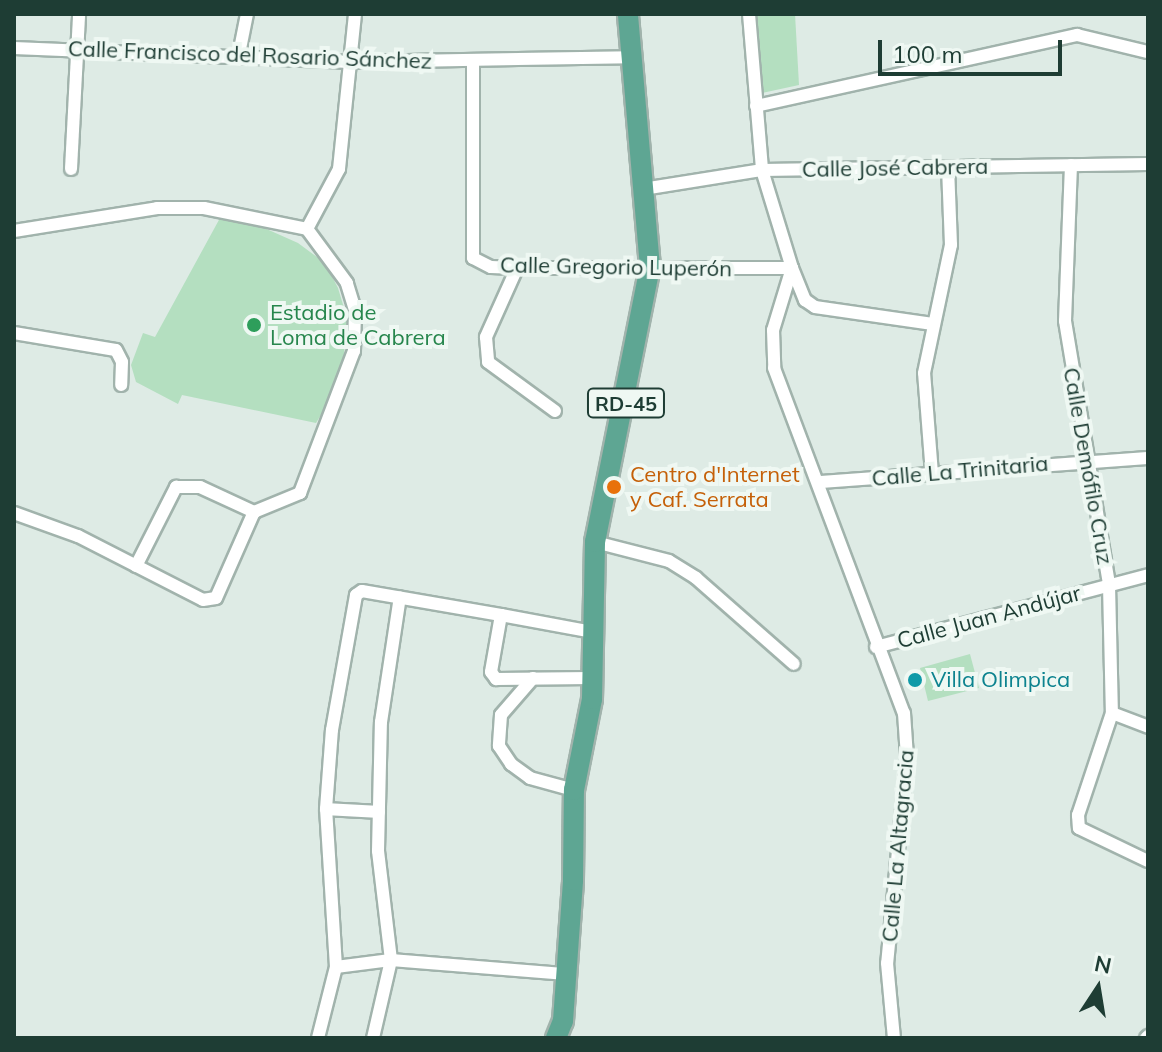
<!DOCTYPE html>
<meta charset="utf-8">
<style>
body{margin:0}
#map{position:relative;width:1162px;height:1052px;overflow:hidden;background:#deebe5;font-family:Mulish,sans-serif}
div>[style]{position:absolute}
.green>*{inset:0;background:#b4dfc0}
.roads{filter:drop-shadow(2px 0 #a1b3ac) drop-shadow(-2px 0 #a1b3ac) drop-shadow(0 2px #a1b3ac) drop-shadow(0 -2px #a1b3ac)}
.minor>*{height:12px;margin:-6px;padding:0 6px;transform-origin:6px;border-radius:6px;background:#fff}
.primary>*{height:20px;margin:-10px;padding:0 10px;transform-origin:10px;border-radius:10px;background:#5ea693}
.dots>*{width:22px;height:22px;translate:-50% -50%;box-sizing:border-box;border:4px solid #eff8f3;border-radius:50%}
span{translate:-50% -50%;white-space:nowrap;text-align:center;line-height:1.15;-webkit-text-stroke:8px #eff8f3;paint-order:stroke}
.shield-label span{padding:2px 6px;background:#eff8f3;border:2px solid;border-radius:6px;-webkit-text-stroke-width:0}
.shield-label{font-size:20px;color:#1e3d34;font-weight:700}
.street-label{font-size:22px;color:#1e3d34}
.leisure-label{font-size:22px;color:#27864d}
.left{translate:0 -50%;text-align:left}
.food-label{font-size:22px;color:#c56008}
.culture-label{font-size:22px;color:#0d838f}
.frame{position:absolute;inset:0;border:16px solid #1e3d34;pointer-events:none}
.north{position:absolute;left:1058px;top:948px;width:80px;height:80px;-webkit-text-stroke:6px #eff8f3;paint-order:stroke;rotate:12deg;font-size:22px;font-weight:700;line-height:32px;text-align:center;color:#1e3d34}
.north::after{content:'';display:block;margin:auto;width:28px;height:36px;background:#1e3d34;clip-path:polygon(50% 0,100% 100%,50% 72%,0 100%)}
.scale{position:absolute;left:878px;top:40px;width:184px;height:36px;box-sizing:border-box;border:4px solid #1e3d34;border-top:0;padding-left:10px;font-size:24px;line-height:28px;white-space:nowrap;color:#1e3d34;-webkit-text-stroke:6px #eff8f3;paint-order:stroke}
</style>
<div id="map">
<div class="green">
<div style="clip-path:polygon(756px 14px,795px 14px,799px 85px,762px 93px)"></div>
<div style="clip-path:polygon(220px 218px,262px 227px,298px 243px,325px 263px,338px 288px,347px 318px,344px 355px,335px 392px,316px 423px,182px 395px,178px 404px,136px 382px,131px 365px,143px 333px,155px 337px)"></div>
<div style="clip-path:polygon(970px 654px,979px 688px,928px 701px,920px 668px)"></div>
</div>
<div class="roads">
<div class="minor">
<div style="left:749px;top:14px;width:157px;rotate:85.2deg"></div>
<div style="left:762px;top:170px;width:102px;rotate:73deg"></div>
<div style="left:792px;top:268px;width:65px;rotate:107deg"></div>
<div style="left:773px;top:330px;width:38px;rotate:88deg"></div>
<div style="left:774px;top:368px;width:369px;rotate:69.4deg"></div>
<div style="left:904px;top:713px;width:44px;rotate:86.1deg"></div>
<div style="left:907px;top:757px;width:207px;rotate:95.5deg"></div>
<div style="left:887px;top:963px;width:75px;rotate:84.7deg"></div>
<div style="left:14px;top:48px;width:337px;rotate:2.4deg"></div>
<div style="left:351px;top:62px;width:279px;rotate:-1deg"></div>
<div style="left:239px;top:54px;width:41px;rotate:-78.7deg"></div>
<div style="left:473px;top:60px;width:198px;rotate:90deg"></div>
<div style="left:473px;top:258px;width:20px;rotate:27deg"></div>
<div style="left:491px;top:267px;width:26px;rotate:2deg"></div>
<div style="left:517px;top:268px;width:275px"></div>
<div style="left:792px;top:268px;width:35px;rotate:68deg"></div>
<div style="left:805px;top:300px;width:12px;rotate:35deg"></div>
<div style="left:815px;top:307px;width:119px;rotate:8.2deg"></div>
<div style="left:756px;top:106px;width:329px;rotate:-12.5deg"></div>
<div style="left:1077px;top:35px;width:73px;rotate:13.5deg"></div>
<div style="left:1071px;top:165px;width:156px;rotate:92.2deg"></div>
<div style="left:1065px;top:321px;width:268px;rotate:80.5deg"></div>
<div style="left:1109px;top:585px;width:128px;rotate:88.7deg"></div>
<div style="left:1112px;top:713px;width:108px;rotate:108.4deg"></div>
<div style="left:1078px;top:815px;width:13px;rotate:86deg"></div>
<div style="left:1079px;top:828px;width:76px;rotate:25.6deg"></div>
<div style="left:71px;top:169px;width:155px;rotate:-87deg"></div>
<div style="left:643px;top:189px;width:121px;rotate:-9.1deg"></div>
<div style="left:762px;top:170px;width:386px;rotate:-0.9deg"></div>
<div style="left:14px;top:231px;width:145px;rotate:-9.1deg"></div>
<div style="left:157px;top:208px;width:47px"></div>
<div style="left:204px;top:208px;width:105px;rotate:11.5deg"></div>
<div style="left:307px;top:229px;width:68px;rotate:-61.9deg"></div>
<div style="left:339px;top:169px;width:156px;rotate:-84.1deg"></div>
<div style="left:517px;top:268px;width:76px;rotate:114.2deg"></div>
<div style="left:486px;top:337px;width:25px;rotate:85deg"></div>
<div style="left:488px;top:362px;width:83px;rotate:36.2deg"></div>
<div style="left:14px;top:333px;width:103px;rotate:9.5deg"></div>
<div style="left:116px;top:350px;width:13px;rotate:63deg"></div>
<div style="left:122px;top:362px;width:23px;rotate:92deg"></div>
<div style="left:932px;top:474px;width:101px;rotate:-94.5deg"></div>
<div style="left:924px;top:373px;width:131px;rotate:-78.1deg"></div>
<div style="left:951px;top:245px;width:78px;rotate:-92.2deg"></div>
<div style="left:820px;top:482px;width:329px;rotate:-4.2deg"></div>
<div style="left:14px;top:513px;width:68px;rotate:19.8deg"></div>
<div style="left:78px;top:536px;width:140px;rotate:27.1deg"></div>
<div style="left:203px;top:600px;width:13px;rotate:-9deg"></div>
<div style="left:216px;top:598px;width:94px;rotate:-66.2deg"></div>
<div style="left:254px;top:512px;width:50px;rotate:-22.4deg"></div>
<div style="left:300px;top:493px;width:152px;rotate:-69.2deg"></div>
<div style="left:354px;top:351px;width:41px;rotate:-88.6deg"></div>
<div style="left:355px;top:310px;width:28px;rotate:-107deg"></div>
<div style="left:347px;top:283px;width:67px;rotate:-126.5deg"></div>
<div style="left:595px;top:542px;width:76px;rotate:14.4deg"></div>
<div style="left:669px;top:561px;width:32px;rotate:32deg"></div>
<div style="left:696px;top:578px;width:130px;rotate:41.3deg"></div>
<div style="left:136px;top:566px;width:89px;rotate:-63.1deg"></div>
<div style="left:176px;top:487px;width:24px"></div>
<div style="left:200px;top:487px;width:60px;rotate:24.8deg"></div>
<div style="left:501px;top:615px;width:94px;rotate:10.5deg"></div>
<div style="left:876px;top:647px;width:281px;rotate:-14.8deg"></div>
<div style="left:533px;top:678px;width:49px;rotate:130.9deg"></div>
<div style="left:501px;top:715px;width:31px;rotate:94deg"></div>
<div style="left:499px;top:746px;width:22px;rotate:56deg"></div>
<div style="left:511px;top:764px;width:24px;rotate:36deg"></div>
<div style="left:530px;top:778px;width:46px;rotate:15.3deg"></div>
<div style="left:1112px;top:713px;width:39px;rotate:21deg"></div>
<div style="left:326px;top:809px;width:53px;rotate:3.2deg"></div>
<div style="left:336px;top:967px;width:55px;rotate:-7.3deg"></div>
<div style="left:391px;top:960px;width:176px;rotate:4.6deg"></div>
<div style="left:318px;top:1038px;width:73px;rotate:-75.8deg"></div>
<div style="left:336px;top:967px;width:158px;rotate:-93.6deg"></div>
<div style="left:326px;top:809px;width:79px;rotate:-85.7deg"></div>
<div style="left:332px;top:730px;width:137px;rotate:-79.9deg"></div>
<div style="left:356px;top:595px;width:7px;rotate:-34deg"></div>
<div style="left:362px;top:591px;width:141px;rotate:9.8deg"></div>
<div style="left:501px;top:615px;width:58px;rotate:100deg"></div>
<div style="left:491px;top:672px;width:9px;rotate:54deg"></div>
<div style="left:496px;top:679px;width:96px;rotate:-0.6deg"></div>
<div style="left:373px;top:1038px;width:80px;rotate:-77deg"></div>
<div style="left:391px;top:960px;width:110px;rotate:-96.8deg"></div>
<div style="left:378px;top:851px;width:129px;rotate:-88.7deg"></div>
<div style="left:381px;top:722px;width:126px;rotate:-81.4deg"></div>
<div style="left:1146px;top:1038px;width:3px;rotate:-45deg"></div>
</div>
<div class="primary">
<div style="left:556px;top:1038px;width:18px;rotate:-68deg"></div>
<div style="left:563px;top:1021px;width:141px;rotate:-85.9deg"></div>
<div style="left:573px;top:880px;width:90px;rotate:-89.4deg"></div>
<div style="left:574px;top:790px;width:93px;rotate:-78.8deg"></div>
<div style="left:592px;top:699px;width:157px;rotate:-88.9deg"></div>
<div style="left:595px;top:542px;width:280px;rotate:-78.7deg"></div>
<div style="left:650px;top:267px;width:254px;rotate:-95deg"></div>
</div>
</div>
<div class="dots">
<div style="left:254px;top:325px;background:#2e9e5b"></div>
<div style="left:614px;top:487px;background:#e8710a"></div>
<div style="left:915px;top:680px;background:#0f9aa8"></div>
</div>
<div class="shield-label">
<span style="left:626px;top:403px">RD-45</span>
</div>
<div class="street-label">
<span style="left:250px;top:55px;rotate:2deg">Calle Francisco del Rosario Sánchez</span>
<span style="left:895px;top:168px;rotate:-1deg">Calle José Cabrera</span>
<span style="left:616px;top:267px;rotate:1deg">Calle Gregorio Luperón</span>
<span style="left:1088px;top:466px;rotate:80deg">Calle Demófilo Cruz</span>
<span style="left:960px;top:471px;rotate:-5deg">Calle La Trinitaria</span>
<span style="left:989px;top:617px;rotate:-15deg">Calle Juan Andújar</span>
<span style="left:898px;top:846px;rotate:-85deg">Calle La Altagracia</span>
</div>
<div class="leisure-label">
<span class="left" style="left:270px;top:325px">Estadio de<br>Loma de Cabrera</span>
</div>
<div class="food-label">
<span class="left" style="left:630px;top:487px">Centro d'Internet<br>y Caf. Serrata</span>
</div>
<div class="culture-label">
<span class="left" style="left:931px;top:680px">Villa Olimpica</span>
</div>
<div class="frame"></div>
<div class="north">N</div>
<div class="scale">100 m</div>
</div>
